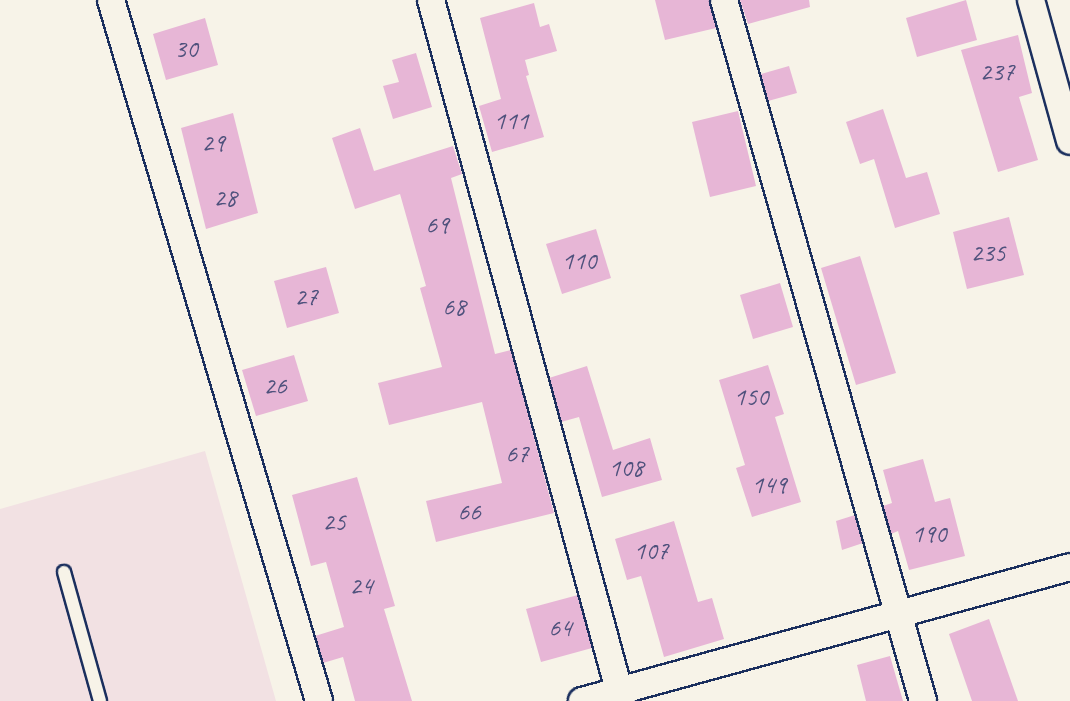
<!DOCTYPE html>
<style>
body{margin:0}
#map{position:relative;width:1070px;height:701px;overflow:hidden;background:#f7f3e8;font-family:Caveat,sans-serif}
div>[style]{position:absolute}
.built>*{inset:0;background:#f2e1e3}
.building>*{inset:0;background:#e7b6d6}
.roads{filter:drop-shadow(2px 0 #1b2f5e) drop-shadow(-2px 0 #1b2f5e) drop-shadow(0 2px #1b2f5e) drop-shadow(0 -2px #1b2f5e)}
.lane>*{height:12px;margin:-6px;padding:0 6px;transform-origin:6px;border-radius:6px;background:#f7f3e8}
.street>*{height:26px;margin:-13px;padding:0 13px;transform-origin:13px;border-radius:13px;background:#f7f3e8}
span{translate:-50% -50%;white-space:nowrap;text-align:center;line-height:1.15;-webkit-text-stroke:4.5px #f7f3e8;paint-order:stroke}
.number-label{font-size:26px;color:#4e517c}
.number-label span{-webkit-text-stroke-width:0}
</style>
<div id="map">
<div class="built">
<div style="clip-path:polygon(205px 451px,276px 701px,0 701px,0 509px)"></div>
</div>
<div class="building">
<div style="clip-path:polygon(655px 0,709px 0,716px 28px,665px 40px)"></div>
<div style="clip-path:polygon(740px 0,809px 0,810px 7px,748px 24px)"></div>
<div style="clip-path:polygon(966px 0,977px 40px,917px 57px,906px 18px)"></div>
<div style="clip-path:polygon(534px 3px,540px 27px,549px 24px,557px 51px,525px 60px,529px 75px,526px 76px,544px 137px,492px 152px,479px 106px,501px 99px,480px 18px)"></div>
<div style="clip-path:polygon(205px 18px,218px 65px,166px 80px,153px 34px)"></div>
<div style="clip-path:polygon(1018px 35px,1032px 93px,1019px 97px,1038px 160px,998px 172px,961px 50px)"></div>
<div style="clip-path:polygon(416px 53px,432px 107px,393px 119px,383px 86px,399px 82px,392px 60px)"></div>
<div style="clip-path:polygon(789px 66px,797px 93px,768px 101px,761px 74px)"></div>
<div style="clip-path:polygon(883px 109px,906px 178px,927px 172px,940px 214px,895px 228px,874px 159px,860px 164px,846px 122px)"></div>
<div style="clip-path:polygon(738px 111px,756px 186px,710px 197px,692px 122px)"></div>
<div style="clip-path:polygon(233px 113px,258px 213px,206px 229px,181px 128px)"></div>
<div style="clip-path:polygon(360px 128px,374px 171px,453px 146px,462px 174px,451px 178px,495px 354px,511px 350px,554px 513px,436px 542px,426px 501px,502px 483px,482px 402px,389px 425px,378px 383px,442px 367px,420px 288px,426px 286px,400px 194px,355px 209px,332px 138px)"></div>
<div style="clip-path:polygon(1009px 217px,1024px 275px,967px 289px,953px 232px)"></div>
<div style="clip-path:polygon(596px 229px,611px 278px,562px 294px,546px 244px)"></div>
<div style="clip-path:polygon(860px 256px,896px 373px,856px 385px,821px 268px)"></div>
<div style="clip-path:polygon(326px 267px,339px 313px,287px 328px,274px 281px)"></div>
<div style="clip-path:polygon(780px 283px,793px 327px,753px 339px,740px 295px)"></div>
<div style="clip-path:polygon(294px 355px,308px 401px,256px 416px,242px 370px)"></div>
<div style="clip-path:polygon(768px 365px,784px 414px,775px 417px,801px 502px,752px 517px,736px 468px,745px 465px,719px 380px)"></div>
<div style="clip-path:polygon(587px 366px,613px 450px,650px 438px,662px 480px,602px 497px,579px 417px,561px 422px,549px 378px)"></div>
<div style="clip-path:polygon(923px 459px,935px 502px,950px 498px,965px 556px,909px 570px,898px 531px,891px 534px,883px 506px,892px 503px,883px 470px)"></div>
<div style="clip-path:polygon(357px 477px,395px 606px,384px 609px,412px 701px,355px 701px,343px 657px,323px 663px,315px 636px,344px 627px,326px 562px,311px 566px,292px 495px)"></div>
<div style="clip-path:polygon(855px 515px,863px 543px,842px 550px,836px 521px)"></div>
<div style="clip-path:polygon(674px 521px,698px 602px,712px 598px,724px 639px,664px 657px,641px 576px,627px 580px,615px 539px)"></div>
<div style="clip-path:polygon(578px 595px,592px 648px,541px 662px,526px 609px)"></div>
<div style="clip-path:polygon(989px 619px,1018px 701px,972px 701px,949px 634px)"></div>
<div style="clip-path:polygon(890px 656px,903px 701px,866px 701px,857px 665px)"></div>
</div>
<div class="roads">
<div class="lane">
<div style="left:64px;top:572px;width:134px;rotate:74.4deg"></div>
</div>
<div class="street">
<div style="left:111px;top:0;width:731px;rotate:73.47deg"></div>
<div style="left:431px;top:0;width:727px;rotate:74.76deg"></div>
<div style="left:724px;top:0;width:729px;rotate:74.15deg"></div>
<div style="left:1031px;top:0;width:146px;rotate:74.5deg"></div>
<div style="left:582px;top:701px;width:506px;rotate:-15.35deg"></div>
</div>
</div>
<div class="number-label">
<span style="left:186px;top:49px">30</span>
<span style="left:997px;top:72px">237</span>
<span style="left:511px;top:121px">111</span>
<span style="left:213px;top:143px">29</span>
<span style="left:225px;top:198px">28</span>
<span style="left:437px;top:225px">69</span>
<span style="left:988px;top:253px">235</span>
<span style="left:579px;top:261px">110</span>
<span style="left:306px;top:297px">27</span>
<span style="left:454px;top:307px">68</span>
<span style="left:275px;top:386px">26</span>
<span style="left:751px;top:397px">150</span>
<span style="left:517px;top:454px">67</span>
<span style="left:626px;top:468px">108</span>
<span style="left:769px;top:485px">149</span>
<span style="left:469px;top:512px">66</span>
<span style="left:334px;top:522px">25</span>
<span style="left:929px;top:534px">190</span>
<span style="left:651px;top:551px">107</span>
<span style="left:361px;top:586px">24</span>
<span style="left:560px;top:628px">64</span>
</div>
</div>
